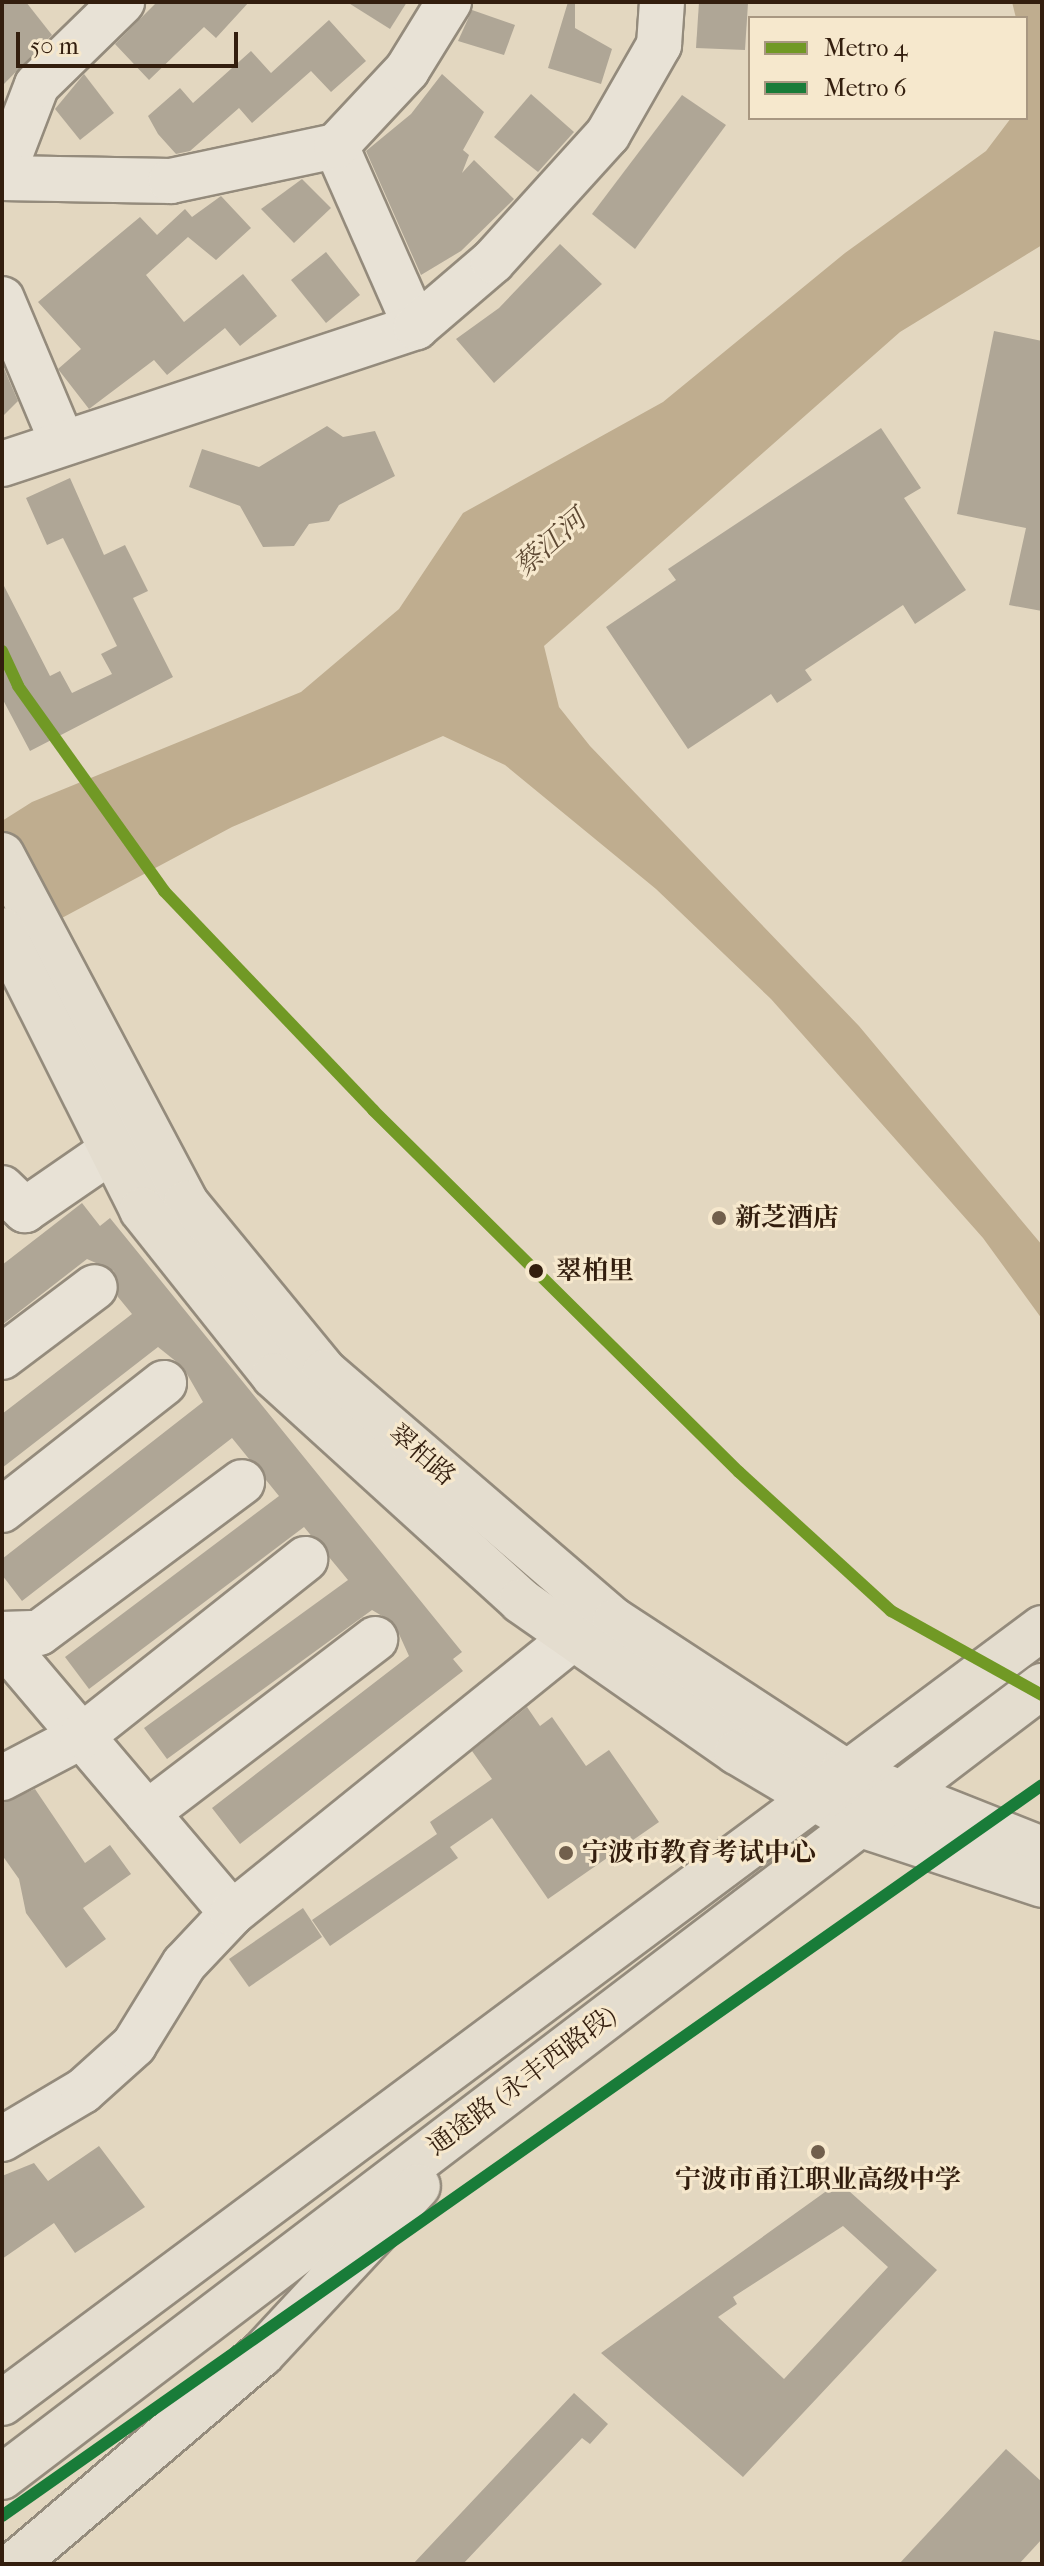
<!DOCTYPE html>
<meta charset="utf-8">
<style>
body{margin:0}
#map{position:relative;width:1044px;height:2566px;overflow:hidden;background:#e3d7c0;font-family:"IM FELL French Canon","Noto Serif SC",serif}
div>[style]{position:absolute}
.water>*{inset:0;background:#bfad8f}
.building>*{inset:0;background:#afa696}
.roads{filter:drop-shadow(2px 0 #948b7c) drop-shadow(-2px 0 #948b7c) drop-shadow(0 2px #948b7c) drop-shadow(0 -2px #948b7c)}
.minor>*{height:44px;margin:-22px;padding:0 22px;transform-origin:22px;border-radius:22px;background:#e8e2d6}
.major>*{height:44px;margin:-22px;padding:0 22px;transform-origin:22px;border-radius:22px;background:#e4ddcf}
.metro-1>*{height:12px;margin:-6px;padding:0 6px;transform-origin:6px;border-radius:6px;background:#719925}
.metro-2>*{height:12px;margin:-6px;padding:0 6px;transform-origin:6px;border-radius:6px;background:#197c39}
.dots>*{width:22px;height:22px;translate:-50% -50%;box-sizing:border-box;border:4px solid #f6e8cd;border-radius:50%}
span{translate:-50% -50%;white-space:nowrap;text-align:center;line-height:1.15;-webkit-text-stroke:6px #f6e8cd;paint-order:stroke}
.poi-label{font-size:26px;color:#331e0e;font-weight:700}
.left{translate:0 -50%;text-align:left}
.stop-label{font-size:26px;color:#331e0e;font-weight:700}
.street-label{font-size:26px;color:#331e0e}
.water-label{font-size:28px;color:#5f4a34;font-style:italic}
.frame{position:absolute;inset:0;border:4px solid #331e0e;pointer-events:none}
.legend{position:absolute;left:748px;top:16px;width:280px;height:104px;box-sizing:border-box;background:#f6e8cd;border:2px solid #a89781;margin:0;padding:10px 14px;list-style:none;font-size:24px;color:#331e0e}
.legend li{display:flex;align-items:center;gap:16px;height:40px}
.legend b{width:40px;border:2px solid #a89781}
.scale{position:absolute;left:16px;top:32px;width:222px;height:36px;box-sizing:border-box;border:4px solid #331e0e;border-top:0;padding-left:10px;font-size:24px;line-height:28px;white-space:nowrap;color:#331e0e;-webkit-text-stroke:6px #f6e8cd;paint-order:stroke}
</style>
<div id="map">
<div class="water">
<div style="clip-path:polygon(1012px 2px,1042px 2px,1042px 245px,900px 332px,544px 646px,559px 707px,590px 746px,859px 1026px,1042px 1245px,1042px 1319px,983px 1238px,771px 999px,656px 889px,505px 765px,443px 736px,232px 827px,2px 950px,2px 821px,32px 802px,301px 692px,399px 609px,463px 513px,663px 402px,845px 253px,986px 151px,1011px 118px,1026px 118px,1026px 18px,1016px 18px)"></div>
</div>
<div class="building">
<div style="clip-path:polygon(2px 2px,26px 2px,52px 35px,2px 86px)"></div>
<div style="clip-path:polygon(157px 2px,249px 2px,216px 38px,204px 27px,149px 80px,115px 44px)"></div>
<div style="clip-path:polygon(347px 2px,407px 2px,390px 29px)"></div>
<div style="clip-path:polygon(568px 2px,575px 2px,575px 28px,612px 49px,601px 84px,548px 68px)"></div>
<div style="clip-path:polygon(699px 2px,748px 3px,745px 50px,696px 48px)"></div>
<div style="clip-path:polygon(472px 10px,515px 25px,504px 55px,458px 41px)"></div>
<div style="clip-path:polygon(329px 20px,366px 61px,331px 92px,311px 71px,252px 123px,239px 108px,190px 151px,176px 154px,158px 134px,148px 116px,180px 88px,193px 103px,251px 51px,271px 73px)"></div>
<div style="clip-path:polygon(84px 74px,114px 113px,80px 140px,55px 109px)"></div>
<div style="clip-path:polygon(442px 74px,484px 112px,463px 150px,469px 155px,462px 173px,474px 160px,514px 199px,461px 251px,421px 275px,366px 151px,411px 114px)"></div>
<div style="clip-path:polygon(531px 94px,574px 132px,538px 172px,494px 137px)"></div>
<div style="clip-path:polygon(682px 95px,726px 125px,635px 249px,592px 214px)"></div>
<div style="clip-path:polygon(302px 179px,331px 208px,294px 243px,261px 209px)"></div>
<div style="clip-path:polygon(221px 196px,251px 228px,216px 260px,188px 237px,146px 275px,184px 322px,243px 274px,277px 316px,240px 346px,225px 328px,167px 375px,154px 360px,89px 409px,58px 369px,81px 349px,38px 302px,140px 217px,157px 235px,185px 209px,192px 217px)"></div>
<div style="clip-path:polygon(560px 244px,602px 284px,494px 383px,456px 339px,499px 308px)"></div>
<div style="clip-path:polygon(326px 252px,360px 295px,326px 323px,291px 280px)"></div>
<div style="clip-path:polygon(994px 331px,1042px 341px,1042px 611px,1009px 605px,1026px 528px,957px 514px)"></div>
<div style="clip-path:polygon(2px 364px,18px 401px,2px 417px)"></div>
<div style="clip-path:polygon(327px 426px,343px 437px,375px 431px,395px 476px,339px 505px,329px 521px,309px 524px,294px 546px,263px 547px,240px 506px,189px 487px,202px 449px,259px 467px)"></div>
<div style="clip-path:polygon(881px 428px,921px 488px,904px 498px,966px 590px,915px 624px,903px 605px,805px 670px,812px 680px,777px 703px,771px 694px,688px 749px,606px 627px,676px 580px,668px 569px)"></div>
<div style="clip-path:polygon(70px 478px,104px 555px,125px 545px,148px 591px,133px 598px,173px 677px,30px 751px,2px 698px,2px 582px,50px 676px,60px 671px,72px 693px,112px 674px,101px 654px,117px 646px,63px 538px,47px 545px,26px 498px)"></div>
<div style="clip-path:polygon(82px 1203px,100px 1226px,110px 1218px,462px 1652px,453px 1659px,463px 1671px,240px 1844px,212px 1808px,409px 1656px,394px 1623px,372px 1610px,167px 1759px,144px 1728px,348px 1580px,304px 1527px,89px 1689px,65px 1657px,279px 1496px,232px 1438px,22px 1601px,2px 1575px,2px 1559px,203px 1402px,183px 1367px,158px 1347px,2px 1468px,2px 1414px,132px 1314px,118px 1297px,114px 1271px,87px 1259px,2px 1325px,2px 1265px)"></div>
<div style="clip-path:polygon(527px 1707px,540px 1726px,552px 1717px,586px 1766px,609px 1750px,659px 1822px,548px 1899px,492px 1818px,450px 1847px,458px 1858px,330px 1946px,312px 1920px,437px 1834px,430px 1822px,492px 1779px,472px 1751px)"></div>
<div style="clip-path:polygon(35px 1789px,85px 1863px,110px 1845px,131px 1874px,83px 1908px,106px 1939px,66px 1968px,26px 1913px,19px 1879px,2px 1855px,2px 1803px)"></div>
<div style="clip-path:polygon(303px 1908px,322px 1937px,249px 1987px,229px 1959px)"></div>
<div style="clip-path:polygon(99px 2146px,145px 2207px,75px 2253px,54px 2223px,2px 2259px,2px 2176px,34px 2163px,48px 2181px)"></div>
<div style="clip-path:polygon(evenodd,839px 2182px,937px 2270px,743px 2477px,601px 2353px,839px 2182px,843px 2226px,888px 2267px,784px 2379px,718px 2317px,737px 2304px,733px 2297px,843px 2226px)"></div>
<div style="clip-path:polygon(574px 2393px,608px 2424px,590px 2444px,582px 2438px,463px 2564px,413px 2564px)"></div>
<div style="clip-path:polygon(1006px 2449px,1042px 2482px,1042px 2539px,1019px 2564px,899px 2564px)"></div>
</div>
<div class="roads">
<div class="minor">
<div style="left:336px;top:146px;width:198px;rotate:66.2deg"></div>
<div style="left:2px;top:176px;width:97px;rotate:-69deg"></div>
<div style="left:37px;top:85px;width:119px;rotate:-44.3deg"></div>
<div style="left:2px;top:178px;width:169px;rotate:1deg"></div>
<div style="left:171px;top:181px;width:169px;rotate:-12deg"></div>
<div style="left:336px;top:146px;width:104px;rotate:-46.9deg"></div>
<div style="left:407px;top:70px;width:80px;rotate:-58.3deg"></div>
<div style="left:2px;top:299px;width:155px;rotate:67.2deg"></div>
<div style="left:2px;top:464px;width:436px;rotate:-18.3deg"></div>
<div style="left:416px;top:327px;width:101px;rotate:-40.6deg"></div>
<div style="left:493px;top:261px;width:171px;rotate:-47.8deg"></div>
<div style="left:608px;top:134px;width:103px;rotate:-60.2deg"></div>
<div style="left:659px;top:45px;width:43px;rotate:-86deg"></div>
<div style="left:2px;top:1188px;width:32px;rotate:44deg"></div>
<div style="left:25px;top:1210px;width:106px;rotate:-34.6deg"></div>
<div style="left:2px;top:1357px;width:116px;rotate:-37deg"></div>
<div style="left:2px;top:1510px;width:206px;rotate:-38.1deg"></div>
<div style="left:2px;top:1634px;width:37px;rotate:-2deg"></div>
<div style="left:39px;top:1633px;width:253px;rotate:-36.6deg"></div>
<div style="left:2px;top:1642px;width:355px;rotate:49.7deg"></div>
<div style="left:2px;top:1778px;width:90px;rotate:-27.7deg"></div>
<div style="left:82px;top:1736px;width:285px;rotate:-38.4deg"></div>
<div style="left:147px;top:1813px;width:287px;rotate:-37.3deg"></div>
<div style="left:2px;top:2139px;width:94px;rotate:-30.7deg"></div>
<div style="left:83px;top:2091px;width:69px;rotate:-42deg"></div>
<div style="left:134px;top:2045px;width:95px;rotate:-58.3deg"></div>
<div style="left:184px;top:1964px;width:70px;rotate:-46.7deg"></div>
<div style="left:232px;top:1913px;width:434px;rotate:-38.9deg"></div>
</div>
<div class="major">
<div style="left:2px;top:855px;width:394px;rotate:62.1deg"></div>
<div style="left:186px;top:1203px;width:219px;rotate:50.6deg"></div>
<div style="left:325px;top:1372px;width:382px;rotate:40.7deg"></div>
<div style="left:615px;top:1621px;width:272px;rotate:33.2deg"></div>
<div style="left:843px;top:1770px;width:214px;rotate:21.7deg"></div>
<div style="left:2px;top:930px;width:313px;rotate:63.4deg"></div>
<div style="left:142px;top:1210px;width:212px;rotate:51.5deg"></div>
<div style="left:274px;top:1376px;width:334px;rotate:42.3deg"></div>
<div style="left:521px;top:1601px;width:264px;rotate:35deg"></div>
<div style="left:737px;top:1752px;width:141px;rotate:30.8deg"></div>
<div style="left:858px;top:1824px;width:194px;rotate:18.3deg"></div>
<div style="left:2px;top:2403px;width:1297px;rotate:-36.69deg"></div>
<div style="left:2px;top:2477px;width:1307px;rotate:-37.26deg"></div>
<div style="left:15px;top:2564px;width:324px;rotate:-40.4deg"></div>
<div style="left:262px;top:2354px;width:229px;rotate:-47.1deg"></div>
</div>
</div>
<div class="metro-1">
<div style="left:2px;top:651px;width:38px;rotate:65deg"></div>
<div style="left:18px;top:686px;width:252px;rotate:54.5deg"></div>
<div style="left:164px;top:891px;width:303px;rotate:46.3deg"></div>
<div style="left:373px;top:1110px;width:515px;rotate:44.69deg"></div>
<div style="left:739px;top:1472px;width:206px;rotate:42.4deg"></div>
<div style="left:891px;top:1611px;width:173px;rotate:29.1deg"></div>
</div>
<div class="metro-2">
<div style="left:2px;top:2516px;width:1271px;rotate:-35.1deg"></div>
</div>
<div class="dots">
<div style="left:719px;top:1218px;background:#715f4c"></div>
<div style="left:536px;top:1271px;background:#331e0e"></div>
<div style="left:566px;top:1853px;background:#715f4c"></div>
<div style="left:818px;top:2152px;background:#715f4c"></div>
</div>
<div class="poi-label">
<span class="left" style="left:735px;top:1218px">新芝酒店</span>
<span class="left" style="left:582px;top:1853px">宁波市教育考试中心</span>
<span style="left:818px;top:2180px">宁波市甬江职业高级中学</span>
</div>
<div class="stop-label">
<span class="left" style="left:556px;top:1271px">翠柏里</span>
</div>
<div class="street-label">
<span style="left:422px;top:1455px;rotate:41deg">翠柏路</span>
<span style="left:522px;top:2081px;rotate:-37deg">通途路 (永丰西路段)</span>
</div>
<div class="water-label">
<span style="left:550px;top:543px;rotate:-41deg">蔡江河</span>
</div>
<div class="frame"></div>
<ul class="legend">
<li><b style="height:10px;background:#719925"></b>Metro 4</li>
<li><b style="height:10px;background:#197c39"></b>Metro 6</li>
</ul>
<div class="scale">50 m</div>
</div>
